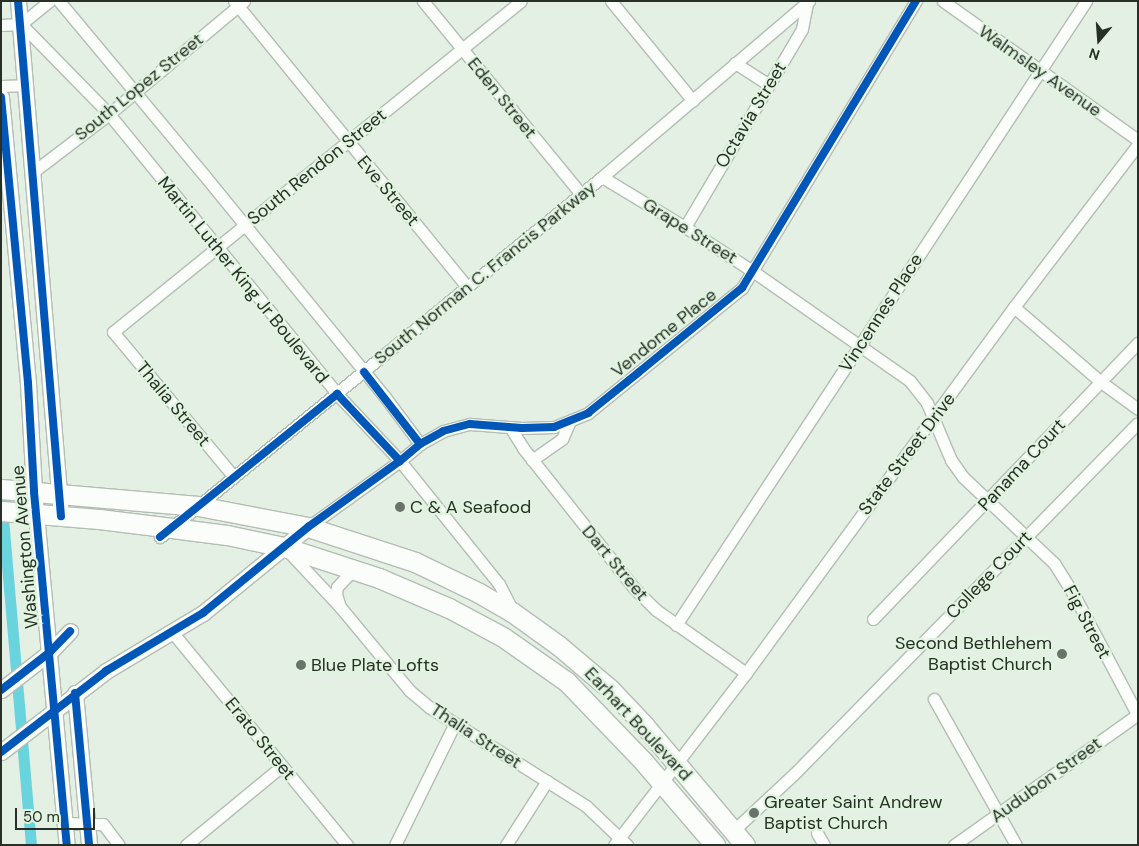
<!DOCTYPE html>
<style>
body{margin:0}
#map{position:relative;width:1139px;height:846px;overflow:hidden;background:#e4f0e4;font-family:"DM Sans",sans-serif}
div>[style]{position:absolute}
.canal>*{height:11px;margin:-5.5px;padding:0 5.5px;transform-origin:5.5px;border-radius:5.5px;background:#69d3de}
.roads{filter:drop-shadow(1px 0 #b4bdb4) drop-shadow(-1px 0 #b4bdb4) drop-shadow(0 1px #b4bdb4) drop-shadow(0 -1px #b4bdb4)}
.minor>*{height:11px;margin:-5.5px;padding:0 5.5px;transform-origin:5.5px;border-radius:5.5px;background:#fbfdfb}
.tertiary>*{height:15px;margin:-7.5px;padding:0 7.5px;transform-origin:7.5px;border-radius:7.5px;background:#fbfdfb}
.primary>*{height:19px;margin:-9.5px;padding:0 9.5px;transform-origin:9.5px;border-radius:9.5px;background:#fbfdfb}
.cycleway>*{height:8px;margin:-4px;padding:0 4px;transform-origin:4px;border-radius:4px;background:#0057b8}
.dots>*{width:14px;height:14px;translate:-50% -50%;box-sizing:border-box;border:2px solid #e0f4e0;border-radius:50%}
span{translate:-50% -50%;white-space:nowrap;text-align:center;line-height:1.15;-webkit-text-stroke:4.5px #e0f4e0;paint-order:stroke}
.street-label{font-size:18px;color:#272f27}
.poi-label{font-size:18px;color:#272f27}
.left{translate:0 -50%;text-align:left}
.right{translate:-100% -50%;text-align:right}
.frame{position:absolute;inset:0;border:2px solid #272f27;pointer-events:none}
.north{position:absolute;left:1074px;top:15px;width:50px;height:50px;-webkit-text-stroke:4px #e0f4e0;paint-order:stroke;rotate:198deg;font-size:14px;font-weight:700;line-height:20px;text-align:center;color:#272f27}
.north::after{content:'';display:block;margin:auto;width:18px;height:22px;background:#272f27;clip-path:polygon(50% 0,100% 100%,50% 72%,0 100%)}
.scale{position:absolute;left:15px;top:808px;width:80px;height:22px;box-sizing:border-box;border:2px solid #272f27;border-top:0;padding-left:6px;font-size:15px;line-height:18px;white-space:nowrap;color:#272f27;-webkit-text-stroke:4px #e0f4e0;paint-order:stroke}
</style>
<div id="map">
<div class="canal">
<div style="left:1px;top:495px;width:351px;rotate:85.1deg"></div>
</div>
<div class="roads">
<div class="minor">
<div style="left:59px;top:1px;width:226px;rotate:50.2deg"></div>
<div style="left:204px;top:175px;width:286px;rotate:50.8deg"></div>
<div style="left:385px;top:397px;width:59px;rotate:53.3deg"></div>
<div style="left:234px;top:1px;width:369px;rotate:50.8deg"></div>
<div style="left:423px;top:1px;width:249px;rotate:50.7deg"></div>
<div style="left:611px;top:1px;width:129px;rotate:50.6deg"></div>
<div style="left:943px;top:1px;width:239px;rotate:35.5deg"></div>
<div style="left:21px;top:24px;width:126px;rotate:45.6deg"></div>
<div style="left:109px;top:114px;width:361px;rotate:50.8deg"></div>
<div style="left:337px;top:394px;width:92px;rotate:46.8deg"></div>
<div style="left:400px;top:461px;width:158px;rotate:51.2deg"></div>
<div style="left:499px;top:584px;width:29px;rotate:63deg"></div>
<div style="left:1px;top:25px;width:20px;rotate:-3deg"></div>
<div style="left:21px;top:24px;width:36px;rotate:-39deg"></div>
<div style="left:735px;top:63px;width:40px;rotate:32.9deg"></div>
<div style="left:1px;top:86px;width:25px;rotate:-2deg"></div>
<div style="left:33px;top:172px;width:96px;rotate:-37.3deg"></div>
<div style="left:109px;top:114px;width:176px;rotate:-39.9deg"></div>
<div style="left:602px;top:177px;width:97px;rotate:31.1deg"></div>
<div style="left:685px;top:227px;width:82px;rotate:33.1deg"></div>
<div style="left:754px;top:272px;width:190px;rotate:34.9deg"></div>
<div style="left:910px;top:381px;width:28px;rotate:52deg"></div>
<div style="left:927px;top:403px;width:62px;rotate:67.2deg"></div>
<div style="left:951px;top:460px;width:21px;rotate:55deg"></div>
<div style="left:963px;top:477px;width:125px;rotate:43.4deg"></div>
<div style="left:1054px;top:563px;width:38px;rotate:58deg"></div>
<div style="left:1074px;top:595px;width:137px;rotate:62.1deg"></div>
<div style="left:685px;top:227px;width:230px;rotate:-59.4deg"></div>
<div style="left:802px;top:29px;width:26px;rotate:-79deg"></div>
<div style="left:1014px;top:307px;width:115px;rotate:40.8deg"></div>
<div style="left:1101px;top:382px;width:46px;rotate:36.1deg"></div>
<div style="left:510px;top:427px;width:25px;rotate:58deg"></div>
<div style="left:523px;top:448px;width:179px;rotate:51.6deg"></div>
<div style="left:634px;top:588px;width:31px;rotate:45deg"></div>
<div style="left:656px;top:610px;width:110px;rotate:35deg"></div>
<div style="left:532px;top:460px;width:37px;rotate:-35deg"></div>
<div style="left:562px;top:439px;width:20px;rotate:-66deg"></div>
<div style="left:234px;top:477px;width:189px;rotate:-129.8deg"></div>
<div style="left:113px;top:332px;width:525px;rotate:-39.05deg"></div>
<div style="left:308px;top:527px;width:113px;rotate:-35.7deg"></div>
<div style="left:400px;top:461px;width:26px;rotate:-40deg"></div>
<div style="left:420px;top:444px;width:26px;rotate:-29deg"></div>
<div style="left:443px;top:431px;width:28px;rotate:-15deg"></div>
<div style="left:470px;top:424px;width:52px;rotate:4.4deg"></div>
<div style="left:522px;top:428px;width:32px;rotate:-2deg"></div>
<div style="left:554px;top:427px;width:37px;rotate:-22deg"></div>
<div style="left:588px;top:413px;width:198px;rotate:-39.1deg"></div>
<div style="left:742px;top:288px;width:336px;rotate:-58.8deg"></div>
<div style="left:160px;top:537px;width:570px;rotate:-39.16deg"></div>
<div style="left:602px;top:177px;width:272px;rotate:-40.4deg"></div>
<div style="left:287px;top:550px;width:79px;rotate:47deg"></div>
<div style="left:341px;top:608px;width:108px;rotate:50.3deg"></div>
<div style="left:410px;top:691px;width:25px;rotate:40deg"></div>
<div style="left:429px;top:707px;width:186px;rotate:32.2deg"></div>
<div style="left:586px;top:806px;width:57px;rotate:43.6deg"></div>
<div style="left:340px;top:607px;width:14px;rotate:-107deg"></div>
<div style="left:336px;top:594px;width:7px;rotate:-82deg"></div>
<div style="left:337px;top:587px;width:25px;rotate:-47deg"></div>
<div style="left:873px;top:619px;width:383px;rotate:-46.2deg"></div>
<div style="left:676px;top:625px;width:747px;rotate:-56.69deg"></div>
<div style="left:173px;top:633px;width:274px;rotate:50.6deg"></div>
<div style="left:934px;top:699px;width:167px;rotate:60.7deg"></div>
<div style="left:65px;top:823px;width:38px;rotate:2deg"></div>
<div style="left:103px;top:824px;width:26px;rotate:53deg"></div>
<div style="left:733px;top:831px;width:83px;rotate:-43.1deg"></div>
<div style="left:794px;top:774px;width:491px;rotate:-45.6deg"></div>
<div style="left:817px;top:833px;width:14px;rotate:60deg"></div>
<div style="left:186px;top:845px;width:124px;rotate:-39.5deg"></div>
<div style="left:395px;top:845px;width:136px;rotate:-63.8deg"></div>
<div style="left:506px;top:845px;width:76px;rotate:-57.4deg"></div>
<div style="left:614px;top:845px;width:217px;rotate:-52.5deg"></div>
<div style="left:746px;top:673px;width:454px;rotate:-53.8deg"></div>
<div style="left:1014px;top:307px;width:205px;rotate:-52.7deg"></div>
<div style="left:954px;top:845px;width:226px;rotate:-35.4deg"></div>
</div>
<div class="tertiary">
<div style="left:18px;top:1px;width:517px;rotate:85.23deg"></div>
<div style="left:1px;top:97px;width:287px;rotate:84.6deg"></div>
<div style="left:28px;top:383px;width:109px;rotate:86.8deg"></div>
<div style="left:34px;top:492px;width:355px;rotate:84.7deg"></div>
<div style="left:1px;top:690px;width:62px;rotate:-37.8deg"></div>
<div style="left:50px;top:652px;width:29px;rotate:-46deg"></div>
<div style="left:75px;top:693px;width:153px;rotate:84.7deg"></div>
<div style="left:1px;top:752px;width:133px;rotate:-37.6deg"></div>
<div style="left:106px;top:671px;width:113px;rotate:-30.9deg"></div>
<div style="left:203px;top:613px;width:136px;rotate:-39.3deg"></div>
</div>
<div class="primary">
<div style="left:1px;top:489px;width:198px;rotate:4.9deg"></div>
<div style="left:198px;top:506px;width:112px;rotate:10.8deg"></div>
<div style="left:308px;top:527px;width:113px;rotate:18.1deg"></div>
<div style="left:415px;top:562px;width:71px;rotate:25.8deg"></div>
<div style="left:479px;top:593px;width:38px;rotate:30deg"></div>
<div style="left:512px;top:612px;width:57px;rotate:35.7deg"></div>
<div style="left:558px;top:645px;width:68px;rotate:40.2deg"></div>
<div style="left:610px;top:689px;width:50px;rotate:46.6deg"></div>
<div style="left:644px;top:725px;width:157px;rotate:49.9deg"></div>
<div style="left:1px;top:511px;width:98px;rotate:4.7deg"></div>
<div style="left:99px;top:519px;width:74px;rotate:7deg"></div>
<div style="left:172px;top:528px;width:55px;rotate:7.3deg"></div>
<div style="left:227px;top:535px;width:58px;rotate:11.9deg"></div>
<div style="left:284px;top:547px;width:100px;rotate:18.1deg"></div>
<div style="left:379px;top:578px;width:76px;rotate:23.2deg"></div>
<div style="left:449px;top:608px;width:61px;rotate:28.2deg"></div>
<div style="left:503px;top:637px;width:78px;rotate:35.1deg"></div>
<div style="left:567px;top:682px;width:110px;rotate:46.1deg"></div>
<div style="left:643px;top:761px;width:111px;rotate:49.4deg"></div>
</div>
</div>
<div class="cycleway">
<div style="left:18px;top:1px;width:517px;rotate:85.23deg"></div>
<div style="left:1px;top:97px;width:287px;rotate:84.6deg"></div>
<div style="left:28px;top:383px;width:109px;rotate:86.8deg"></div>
<div style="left:34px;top:492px;width:355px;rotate:84.7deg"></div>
<div style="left:364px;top:372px;width:91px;rotate:52.1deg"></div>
<div style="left:160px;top:537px;width:228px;rotate:-38.9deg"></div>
<div style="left:337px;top:394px;width:92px;rotate:46.8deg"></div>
<div style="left:1px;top:690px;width:62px;rotate:-37.8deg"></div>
<div style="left:50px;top:652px;width:29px;rotate:-46deg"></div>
<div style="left:75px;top:693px;width:153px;rotate:84.7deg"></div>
<div style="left:1px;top:752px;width:133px;rotate:-37.6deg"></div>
<div style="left:106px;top:671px;width:113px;rotate:-30.9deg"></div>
<div style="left:203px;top:613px;width:136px;rotate:-39.3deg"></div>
<div style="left:308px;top:527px;width:113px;rotate:-35.7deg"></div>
<div style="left:400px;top:461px;width:26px;rotate:-40deg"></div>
<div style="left:420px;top:444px;width:26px;rotate:-29deg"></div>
<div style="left:443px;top:431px;width:28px;rotate:-15deg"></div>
<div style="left:470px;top:424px;width:52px;rotate:4.4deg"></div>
<div style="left:522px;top:428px;width:32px;rotate:-2deg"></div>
<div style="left:554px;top:427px;width:37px;rotate:-22deg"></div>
<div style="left:588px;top:413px;width:65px;rotate:-38.8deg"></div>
<div style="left:639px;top:372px;width:133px;rotate:-39.2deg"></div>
<div style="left:742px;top:288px;width:336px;rotate:-58.8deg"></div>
</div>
<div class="dots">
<div style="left:400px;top:507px;background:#697369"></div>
<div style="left:1062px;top:654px;background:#697369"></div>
<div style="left:301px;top:665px;background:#697369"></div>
<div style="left:754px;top:813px;background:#697369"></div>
</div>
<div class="street-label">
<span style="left:1040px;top:71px;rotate:35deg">Walmsley Avenue</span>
<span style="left:139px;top:87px;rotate:-39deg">South Lopez Street</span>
<span style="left:502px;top:98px;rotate:51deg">Eden Street</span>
<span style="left:751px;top:115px;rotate:-59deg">Octavia Street</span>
<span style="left:317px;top:167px;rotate:-39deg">South Rendon Street</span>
<span style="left:388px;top:191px;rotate:50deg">Eve Street</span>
<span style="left:690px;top:231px;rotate:32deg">Grape Street</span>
<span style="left:485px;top:273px;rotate:-39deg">South Norman C. Francis Parkway</span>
<span style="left:243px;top:280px;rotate:51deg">Martin Luther King Jr Boulevard</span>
<span style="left:881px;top:313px;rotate:-57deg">Vincennes Place</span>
<span style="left:664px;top:333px;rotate:-39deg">Vendome Place</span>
<span style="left:173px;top:404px;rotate:50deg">Thalia Street</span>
<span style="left:907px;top:454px;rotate:-53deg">State Street Drive</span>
<span style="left:1022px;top:465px;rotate:-47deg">Panama Court</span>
<span style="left:25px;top:547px;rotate:-95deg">Washington Avenue</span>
<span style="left:615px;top:563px;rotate:50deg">Dart Street</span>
<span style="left:989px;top:575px;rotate:-46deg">College Court</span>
<span style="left:1087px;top:622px;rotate:62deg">Fig Street</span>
<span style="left:638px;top:724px;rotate:47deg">Earhart Boulevard</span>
<span style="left:476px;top:736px;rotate:33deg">Thalia Street</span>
<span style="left:260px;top:739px;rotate:51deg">Erato Street</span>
<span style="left:1046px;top:780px;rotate:-36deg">Audubon Street</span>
</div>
<div class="poi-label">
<span class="left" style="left:410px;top:507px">C &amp; A Seafood</span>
<span class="right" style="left:1052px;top:654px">Second Bethlehem<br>Baptist Church</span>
<span class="left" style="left:311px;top:665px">Blue Plate Lofts</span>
<span class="left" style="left:764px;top:813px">Greater Saint Andrew<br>Baptist Church</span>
</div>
<div class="frame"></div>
<div class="north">N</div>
<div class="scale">50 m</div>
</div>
